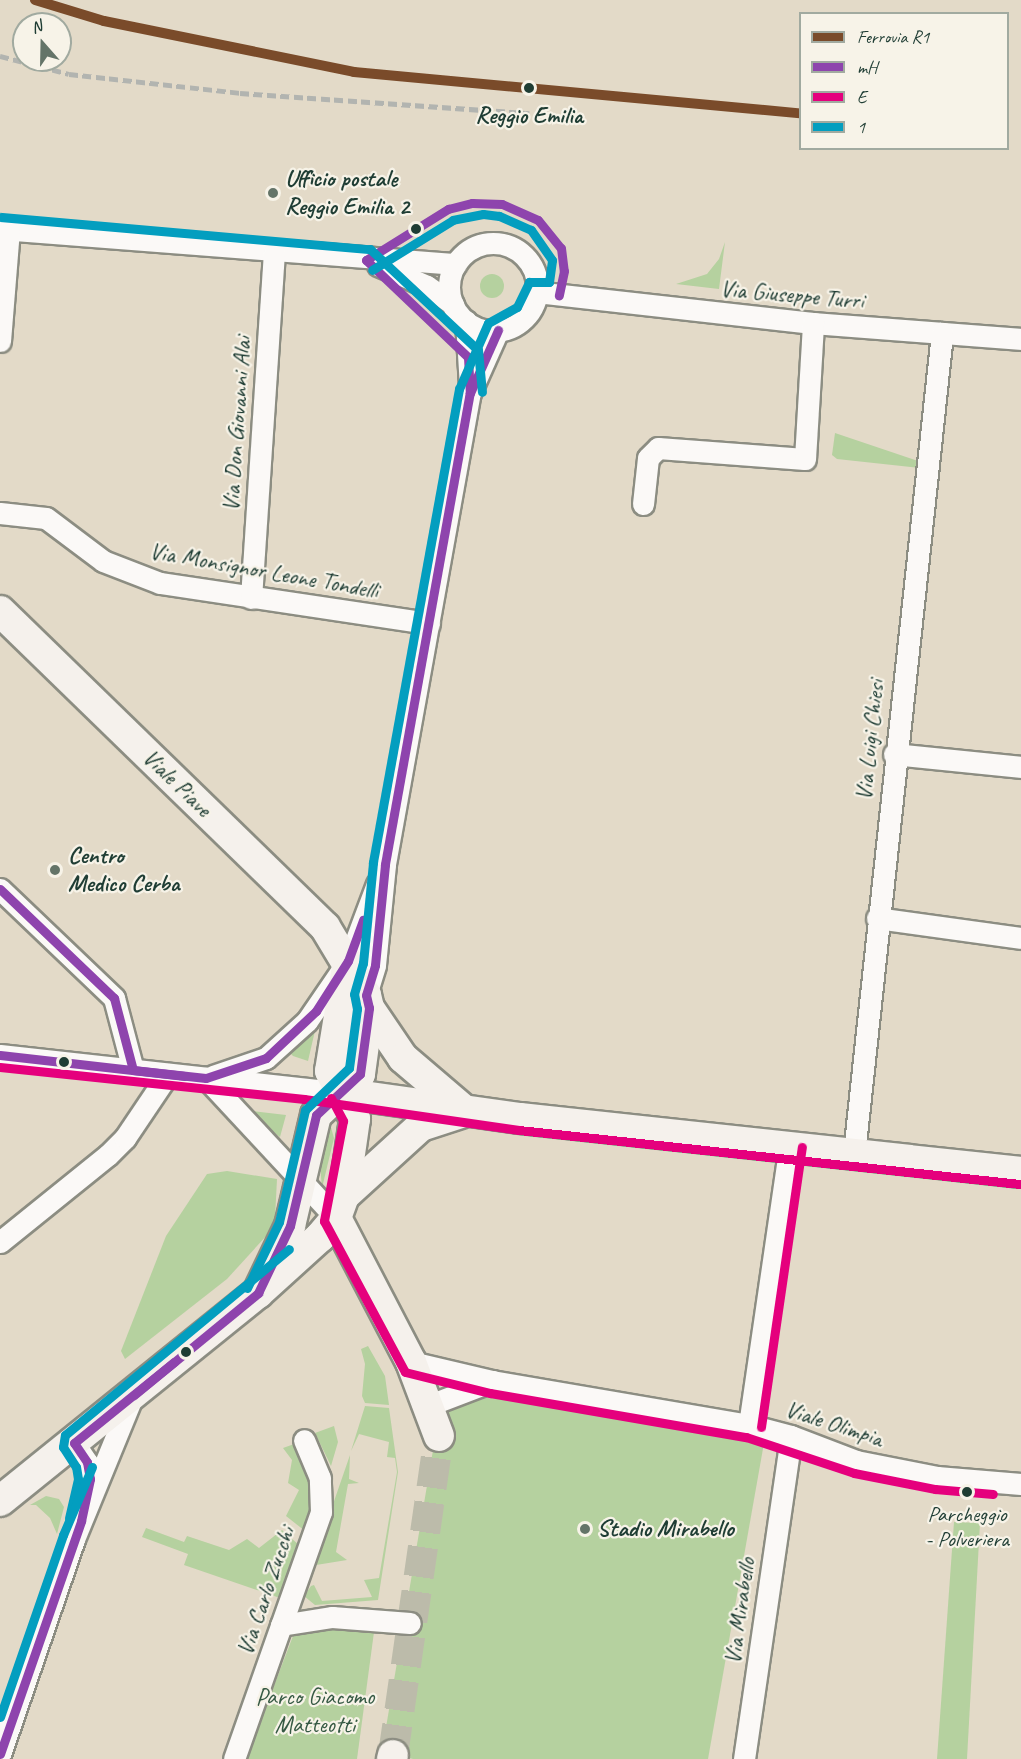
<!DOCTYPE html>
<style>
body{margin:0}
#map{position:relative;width:1021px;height:1759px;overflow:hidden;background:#e3dac8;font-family:Caveat,sans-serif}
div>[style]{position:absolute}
.green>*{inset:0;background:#b5d19f}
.round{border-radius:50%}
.secondary-tunnel>*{height:30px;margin-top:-15px;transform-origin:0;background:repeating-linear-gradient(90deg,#bcbbaa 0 30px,transparent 0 45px)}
.roads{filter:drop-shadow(2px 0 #8c8d82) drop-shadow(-2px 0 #8c8d82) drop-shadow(0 2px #8c8d82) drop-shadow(0 -2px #8c8d82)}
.street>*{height:21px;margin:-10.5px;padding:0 10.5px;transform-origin:10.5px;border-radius:10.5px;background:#fbf9f7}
.street>.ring{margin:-10.5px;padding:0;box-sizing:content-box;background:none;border:21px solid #fbf9f7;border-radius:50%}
.secondary>*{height:30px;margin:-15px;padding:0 15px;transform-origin:15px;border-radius:15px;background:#f5f1ec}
.rail>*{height:4.5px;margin-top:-2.25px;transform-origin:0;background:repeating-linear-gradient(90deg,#b2b4b0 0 9px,transparent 0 13.5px)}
.bus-1>*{height:9px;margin:-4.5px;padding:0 4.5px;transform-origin:4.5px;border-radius:4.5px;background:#8e44ad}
.bus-2>*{height:9px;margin:-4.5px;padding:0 4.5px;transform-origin:4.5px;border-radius:4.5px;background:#e5007d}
.bus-3>*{height:9px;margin:-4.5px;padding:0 4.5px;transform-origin:4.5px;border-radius:4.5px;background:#039ebf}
.rail-1>*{height:10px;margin:-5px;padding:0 5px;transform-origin:5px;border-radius:5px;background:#7a4b2a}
.dots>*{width:16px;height:16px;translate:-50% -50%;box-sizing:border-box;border:3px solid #f7f3e8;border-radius:50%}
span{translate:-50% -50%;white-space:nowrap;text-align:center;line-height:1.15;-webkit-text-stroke:4.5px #f7f3e8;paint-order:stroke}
.bus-label{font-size:22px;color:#1f3d34}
.stop-label{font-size:24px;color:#1f3d34;font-weight:700}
.poi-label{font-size:24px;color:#1f3d34;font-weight:700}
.left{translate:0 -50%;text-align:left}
.street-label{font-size:24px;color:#1f3d34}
.park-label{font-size:24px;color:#355943}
.legend{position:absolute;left:799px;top:12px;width:210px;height:138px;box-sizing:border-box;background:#f7f3e8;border:2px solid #a1aaa0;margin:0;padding:8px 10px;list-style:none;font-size:18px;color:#1f3d34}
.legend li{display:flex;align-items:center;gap:12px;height:30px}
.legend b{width:30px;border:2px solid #a1aaa0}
.north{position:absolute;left:12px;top:12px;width:60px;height:60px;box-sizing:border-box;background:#f7f3e8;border:2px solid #a1aaa0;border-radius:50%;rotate:340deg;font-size:16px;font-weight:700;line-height:24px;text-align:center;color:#1f3d34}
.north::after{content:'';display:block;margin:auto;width:21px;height:27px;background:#647468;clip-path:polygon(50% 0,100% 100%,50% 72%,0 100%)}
</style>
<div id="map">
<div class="green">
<div style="clip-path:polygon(725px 242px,719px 289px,676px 284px,707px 274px,719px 259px)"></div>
<div class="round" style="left:480px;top:274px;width:24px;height:24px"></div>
<div style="clip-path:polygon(835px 433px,921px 462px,920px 468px,837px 459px,832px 455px)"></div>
<div style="clip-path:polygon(317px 1022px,308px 1061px,293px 1056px,287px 1050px)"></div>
<div style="clip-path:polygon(243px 1110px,286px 1115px,280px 1137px)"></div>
<div style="clip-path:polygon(330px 1124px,334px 1138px,322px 1188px,319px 1153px)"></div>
<div style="clip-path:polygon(227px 1171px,277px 1179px,275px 1218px,268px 1234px,227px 1279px,125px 1359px,121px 1351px,166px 1236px,207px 1174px)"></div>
<div style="clip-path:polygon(368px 1346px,385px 1376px,389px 1405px,365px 1403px,362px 1396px,365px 1364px,361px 1349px)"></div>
<div style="clip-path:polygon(485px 1395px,764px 1443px,708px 1759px,413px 1759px,382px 1751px,440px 1409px)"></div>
<div style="clip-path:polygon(365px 1406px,389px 1408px,398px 1472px,378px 1600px,315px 1605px,304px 1596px,311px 1586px,314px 1585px,322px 1601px,372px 1597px,364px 1580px,379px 1578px,397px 1472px,395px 1458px,387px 1457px,389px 1442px,359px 1434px,351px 1451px)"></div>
<div style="clip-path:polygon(334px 1426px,338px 1442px,331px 1466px,315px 1433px)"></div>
<div style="clip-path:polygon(297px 1443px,308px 1471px,314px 1506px,305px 1531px,286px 1516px,299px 1490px,288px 1483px,292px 1460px,283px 1448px)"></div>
<div style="clip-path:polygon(350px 1455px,349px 1479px,359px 1483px,348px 1484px,336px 1552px,347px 1560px,316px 1565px,313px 1562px)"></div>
<div style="clip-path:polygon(46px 1496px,59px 1499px,64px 1507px,57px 1534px,50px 1518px,36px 1505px,30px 1505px)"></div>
<div style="clip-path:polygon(954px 1522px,980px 1523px,967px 1759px,937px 1759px)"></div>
<div style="clip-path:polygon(146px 1528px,184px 1542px,187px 1536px,229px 1550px,247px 1539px,259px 1548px,282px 1530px,299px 1545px,280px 1598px,184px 1565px,188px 1554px,142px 1537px)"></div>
<div style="clip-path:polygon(335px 1627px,374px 1632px,357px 1759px,246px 1759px,293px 1636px)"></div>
</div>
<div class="secondary-tunnel">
<div style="left:393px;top:1755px;width:322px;rotate:-81.8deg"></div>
</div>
<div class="roads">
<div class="street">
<div style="left:0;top:229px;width:457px;rotate:4.4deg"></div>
<div class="ring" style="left:449px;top:243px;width:67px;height:67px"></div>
<div style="left:378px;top:265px;width:53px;rotate:23.2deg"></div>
<div style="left:427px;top:286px;width:32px;rotate:35deg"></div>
<div style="left:536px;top:292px;width:279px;rotate:6.4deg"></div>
<div style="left:813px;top:323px;width:209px;rotate:4.4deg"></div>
<div style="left:466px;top:321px;width:65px;rotate:86.5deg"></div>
<div style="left:0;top:341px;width:111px;rotate:-85.4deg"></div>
<div style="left:643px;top:504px;width:46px;rotate:-83.8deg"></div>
<div style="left:648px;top:458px;width:14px;rotate:-45deg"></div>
<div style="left:658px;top:448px;width:147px;rotate:4.3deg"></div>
<div style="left:805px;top:459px;width:136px;rotate:-86.6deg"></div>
<div style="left:0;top:513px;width:46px;rotate:6.2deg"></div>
<div style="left:46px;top:518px;width:71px;rotate:37deg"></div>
<div style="left:103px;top:561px;width:61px;rotate:21.1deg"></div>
<div style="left:160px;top:583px;width:272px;rotate:8.5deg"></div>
<div style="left:251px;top:598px;width:346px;rotate:-86.2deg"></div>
<div style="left:894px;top:754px;width:128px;rotate:5.8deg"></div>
<div style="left:0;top:889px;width:158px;rotate:43.7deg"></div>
<div style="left:114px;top:998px;width:74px;rotate:75.2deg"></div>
<div style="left:877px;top:918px;width:145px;rotate:7.9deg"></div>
<div style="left:366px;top:995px;width:31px;rotate:-73deg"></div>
<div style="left:375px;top:965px;width:101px;rotate:-84.3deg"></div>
<div style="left:385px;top:864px;width:479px;rotate:-79.8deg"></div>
<div style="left:470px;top:393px;width:69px;rotate:-66deg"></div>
<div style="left:0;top:1055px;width:344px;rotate:6.3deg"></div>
<div style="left:213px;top:1076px;width:56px;rotate:-18.8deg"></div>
<div style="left:266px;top:1058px;width:55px;rotate:-42.1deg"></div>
<div style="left:307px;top:1021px;width:73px;rotate:-55.7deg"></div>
<div style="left:348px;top:961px;width:82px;rotate:-69.4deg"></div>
<div style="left:206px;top:1078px;width:191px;rotate:47.1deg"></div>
<div style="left:854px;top:1153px;width:825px;rotate:-83.87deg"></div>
<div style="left:0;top:1242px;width:139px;rotate:-38.9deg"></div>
<div style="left:108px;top:1155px;width:24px;rotate:-45deg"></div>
<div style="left:125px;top:1138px;width:77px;rotate:-56.1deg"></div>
<div style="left:411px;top:1362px;width:83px;rotate:13.2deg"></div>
<div style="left:492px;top:1381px;width:261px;rotate:9.7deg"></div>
<div style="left:749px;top:1425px;width:43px;rotate:14.7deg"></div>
<div style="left:791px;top:1436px;width:70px;rotate:21deg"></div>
<div style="left:856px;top:1461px;width:83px;rotate:11.2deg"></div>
<div style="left:937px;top:1477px;width:84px;rotate:4.8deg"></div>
<div style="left:427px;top:1406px;width:70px;rotate:-21deg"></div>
<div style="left:749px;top:1425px;width:283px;rotate:-81.7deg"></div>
<div style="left:74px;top:1443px;width:23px;rotate:56deg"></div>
<div style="left:87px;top:1462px;width:17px;rotate:80deg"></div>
<div style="left:90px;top:1479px;width:18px;rotate:103deg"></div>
<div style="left:281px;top:1625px;width:52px;rotate:-8.9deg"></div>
<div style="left:332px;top:1617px;width:78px;rotate:4.4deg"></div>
<div style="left:0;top:1754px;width:227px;rotate:-71deg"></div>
<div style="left:74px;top:1539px;width:156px;rotate:-67.7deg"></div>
<div style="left:234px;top:1759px;width:262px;rotate:-70.6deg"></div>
<div style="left:321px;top:1512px;width:34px;rotate:-92deg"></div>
<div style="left:320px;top:1478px;width:41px;rotate:-112.8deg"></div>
<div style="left:744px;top:1759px;width:326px;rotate:-81.7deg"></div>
</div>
<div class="secondary">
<div style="left:0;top:611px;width:453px;rotate:44.2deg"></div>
<div style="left:325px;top:927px;width:79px;rotate:58.9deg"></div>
<div style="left:366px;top:995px;width:13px;rotate:77deg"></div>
<div style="left:369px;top:1008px;width:67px;rotate:97.8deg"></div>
<div style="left:360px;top:1074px;width:60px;rotate:137deg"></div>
<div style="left:316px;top:1115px;width:114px;rotate:103.2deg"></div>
<div style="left:290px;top:1226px;width:74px;rotate:115.5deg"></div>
<div style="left:369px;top:1008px;width:60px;rotate:55.8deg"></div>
<div style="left:403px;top:1058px;width:80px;rotate:40.4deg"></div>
<div style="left:342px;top:1093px;width:180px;rotate:8deg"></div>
<div style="left:520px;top:1118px;width:504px;rotate:6.15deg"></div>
<div style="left:344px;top:1196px;width:104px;rotate:-42.3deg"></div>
<div style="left:421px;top:1126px;width:42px;rotate:-18deg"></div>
<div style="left:336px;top:1218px;width:162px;rotate:62.5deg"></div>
<div style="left:411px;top:1362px;width:79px;rotate:69.3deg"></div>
<div style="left:0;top:1501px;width:331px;rotate:-38.9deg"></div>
<div style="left:258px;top:1293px;width:84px;rotate:-42.1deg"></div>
<div style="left:320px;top:1237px;width:25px;rotate:-50deg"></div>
<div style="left:336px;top:1218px;width:23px;rotate:-70deg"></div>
<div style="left:344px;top:1196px;width:78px;rotate:-81.9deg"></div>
<div style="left:355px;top:1119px;width:54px;rotate:-117.5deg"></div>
<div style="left:330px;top:1071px;width:111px;rotate:-80.7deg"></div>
<div style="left:392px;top:1759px;width:4px;rotate:-76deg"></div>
</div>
</div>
<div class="rail">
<div style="left:0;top:56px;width:71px;rotate:14.6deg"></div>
<div style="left:69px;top:74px;width:172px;rotate:6.3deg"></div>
<div style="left:240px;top:93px;width:290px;rotate:4deg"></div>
</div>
<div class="bus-1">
<div style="left:366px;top:260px;width:97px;rotate:-31.9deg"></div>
<div style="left:448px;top:209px;width:25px;rotate:-14deg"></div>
<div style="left:472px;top:203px;width:30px;rotate:2deg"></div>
<div style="left:502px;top:204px;width:39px;rotate:24deg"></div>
<div style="left:538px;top:220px;width:36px;rotate:51deg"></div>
<div style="left:561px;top:248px;width:23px;rotate:83deg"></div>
<div style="left:564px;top:271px;width:25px;rotate:102deg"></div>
<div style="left:366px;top:260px;width:141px;rotate:43.6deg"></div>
<div style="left:468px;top:357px;width:36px;rotate:87deg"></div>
<div style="left:0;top:889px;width:158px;rotate:43.7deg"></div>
<div style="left:114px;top:998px;width:74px;rotate:75.2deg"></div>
<div style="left:0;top:1055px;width:186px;rotate:6.5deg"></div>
<div style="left:133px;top:1070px;width:73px;rotate:6.3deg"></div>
<div style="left:206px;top:1078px;width:63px;rotate:-18.4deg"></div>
<div style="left:266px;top:1058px;width:69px;rotate:-43.2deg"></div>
<div style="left:316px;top:1011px;width:59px;rotate:-57.4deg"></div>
<div style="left:348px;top:961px;width:44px;rotate:-69.9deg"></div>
<div style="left:134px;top:1395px;width:161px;rotate:-39.4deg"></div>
<div style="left:258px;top:1293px;width:74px;rotate:-64.5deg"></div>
<div style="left:290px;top:1226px;width:114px;rotate:-76.8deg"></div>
<div style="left:316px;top:1115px;width:60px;rotate:-43deg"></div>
<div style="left:360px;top:1074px;width:67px;rotate:-82.2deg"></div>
<div style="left:369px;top:1008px;width:13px;rotate:-103deg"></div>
<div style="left:366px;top:995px;width:31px;rotate:-73deg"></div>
<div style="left:375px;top:965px;width:101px;rotate:-84.3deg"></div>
<div style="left:385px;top:864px;width:479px;rotate:-79.8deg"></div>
<div style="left:470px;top:393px;width:69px;rotate:-66deg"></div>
<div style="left:0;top:1754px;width:247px;rotate:-70.8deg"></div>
<div style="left:81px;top:1521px;width:43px;rotate:-77.9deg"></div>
<div style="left:90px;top:1479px;width:17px;rotate:-100deg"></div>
<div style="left:87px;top:1462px;width:23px;rotate:-124deg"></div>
<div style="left:74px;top:1443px;width:129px;rotate:-39deg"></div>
</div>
<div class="bus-2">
<div style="left:0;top:1067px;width:306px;rotate:6deg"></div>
<div style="left:304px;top:1099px;width:217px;rotate:8.2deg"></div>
<div style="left:519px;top:1130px;width:504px;rotate:6.15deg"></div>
<div style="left:331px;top:1098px;width:26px;rotate:62deg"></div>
<div style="left:343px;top:1121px;width:102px;rotate:100.8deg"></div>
<div style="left:324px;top:1221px;width:171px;rotate:61.8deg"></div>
<div style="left:405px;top:1372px;width:88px;rotate:13.9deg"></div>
<div style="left:490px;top:1393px;width:260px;rotate:9.8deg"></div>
<div style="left:746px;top:1437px;width:114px;rotate:18.4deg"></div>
<div style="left:854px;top:1473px;width:83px;rotate:11.2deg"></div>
<div style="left:935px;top:1489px;width:58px;rotate:4.9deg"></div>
<div style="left:761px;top:1427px;width:283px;rotate:-81.7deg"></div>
</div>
<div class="bus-3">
<div style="left:1px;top:217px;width:370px;rotate:5deg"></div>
<div style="left:370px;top:249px;width:148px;rotate:43.1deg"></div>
<div style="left:478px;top:350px;width:42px;rotate:84.6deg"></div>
<div style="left:247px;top:1288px;width:73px;rotate:-64.1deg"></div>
<div style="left:279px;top:1222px;width:115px;rotate:-76.9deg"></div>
<div style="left:305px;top:1110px;width:61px;rotate:-43.7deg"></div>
<div style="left:349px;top:1068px;width:60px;rotate:-82.3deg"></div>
<div style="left:357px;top:1009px;width:15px;rotate:-101deg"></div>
<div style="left:354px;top:994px;width:32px;rotate:-74deg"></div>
<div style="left:363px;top:963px;width:101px;rotate:-84.3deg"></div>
<div style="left:373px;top:862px;width:481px;rotate:-79.7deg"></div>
<div style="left:459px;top:389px;width:72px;rotate:-66.3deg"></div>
<div style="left:488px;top:323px;width:33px;rotate:-29deg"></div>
<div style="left:517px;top:307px;width:28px;rotate:-64deg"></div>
<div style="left:529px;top:282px;width:20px"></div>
<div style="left:549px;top:282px;width:22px;rotate:-82deg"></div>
<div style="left:552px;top:260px;width:37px;rotate:-125deg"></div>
<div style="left:531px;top:230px;width:35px;rotate:-156deg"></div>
<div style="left:499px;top:216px;width:16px;rotate:-173deg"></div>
<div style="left:483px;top:214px;width:31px;rotate:169deg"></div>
<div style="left:453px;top:220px;width:95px;rotate:148.3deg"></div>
<div style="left:69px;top:1518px;width:40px;rotate:-77deg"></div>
<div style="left:78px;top:1479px;width:12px;rotate:-99deg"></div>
<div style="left:76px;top:1467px;width:24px;rotate:-123deg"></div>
<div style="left:63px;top:1447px;width:12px;rotate:-81deg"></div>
<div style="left:65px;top:1435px;width:291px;rotate:-39.7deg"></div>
<div style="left:0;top:1717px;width:193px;rotate:-70.9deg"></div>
<div style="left:63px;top:1535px;width:74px;rotate:-66.9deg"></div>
</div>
<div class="rail-1">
<div style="left:35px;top:0;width:72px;rotate:16.9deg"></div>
<div style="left:104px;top:21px;width:255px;rotate:11.5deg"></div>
<div style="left:354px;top:72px;width:448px;rotate:5.3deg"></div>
</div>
<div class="dots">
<div style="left:529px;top:88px;background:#1f3d34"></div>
<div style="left:273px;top:193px;background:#647468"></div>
<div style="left:416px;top:229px;background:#1f3d34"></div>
<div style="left:55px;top:870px;background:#647468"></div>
<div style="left:64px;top:1062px;background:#1f3d34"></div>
<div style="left:186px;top:1352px;background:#1f3d34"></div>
<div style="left:967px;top:1492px;background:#1f3d34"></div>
<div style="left:585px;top:1529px;background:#647468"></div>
</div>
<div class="bus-label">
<span style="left:967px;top:1527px">Parcheggio<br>- Polveriera</span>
</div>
<div class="stop-label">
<span style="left:529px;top:116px">Reggio Emilia</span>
</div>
<div class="poi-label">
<span class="left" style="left:285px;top:193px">Ufficio postale<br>Reggio Emilia 2</span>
<span class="left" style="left:68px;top:870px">Centro<br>Medico Cerba</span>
<span class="left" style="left:597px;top:1529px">Stadio Mirabello</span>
</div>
<div class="street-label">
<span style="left:792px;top:295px;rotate:5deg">Via Giuseppe Turri</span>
<span style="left:237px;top:424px;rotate:-86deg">Via Don Giovanni Alai</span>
<span style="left:264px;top:571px;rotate:10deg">Via Monsignor Leone Tondelli</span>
<span style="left:870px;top:740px;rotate:-84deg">Via Luigi Chiesi</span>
<span style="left:177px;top:783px;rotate:44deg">Viale Piave</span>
<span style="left:834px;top:1424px;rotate:18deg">Viale Olimpia</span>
<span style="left:266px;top:1591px;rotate:-71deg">Via Carlo Zucchi</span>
<span style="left:740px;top:1611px;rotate:-82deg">Via Mirabello</span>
</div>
<div class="park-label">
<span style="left:315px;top:1711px">Parco Giacomo<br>Matteotti</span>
</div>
<ul class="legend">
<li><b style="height:8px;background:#7a4b2a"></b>Ferrovia R1</li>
<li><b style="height:8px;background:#8e44ad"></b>mH</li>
<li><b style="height:8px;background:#e5007d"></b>E</li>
<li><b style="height:8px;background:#039ebf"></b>1</li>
</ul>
<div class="north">N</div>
</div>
